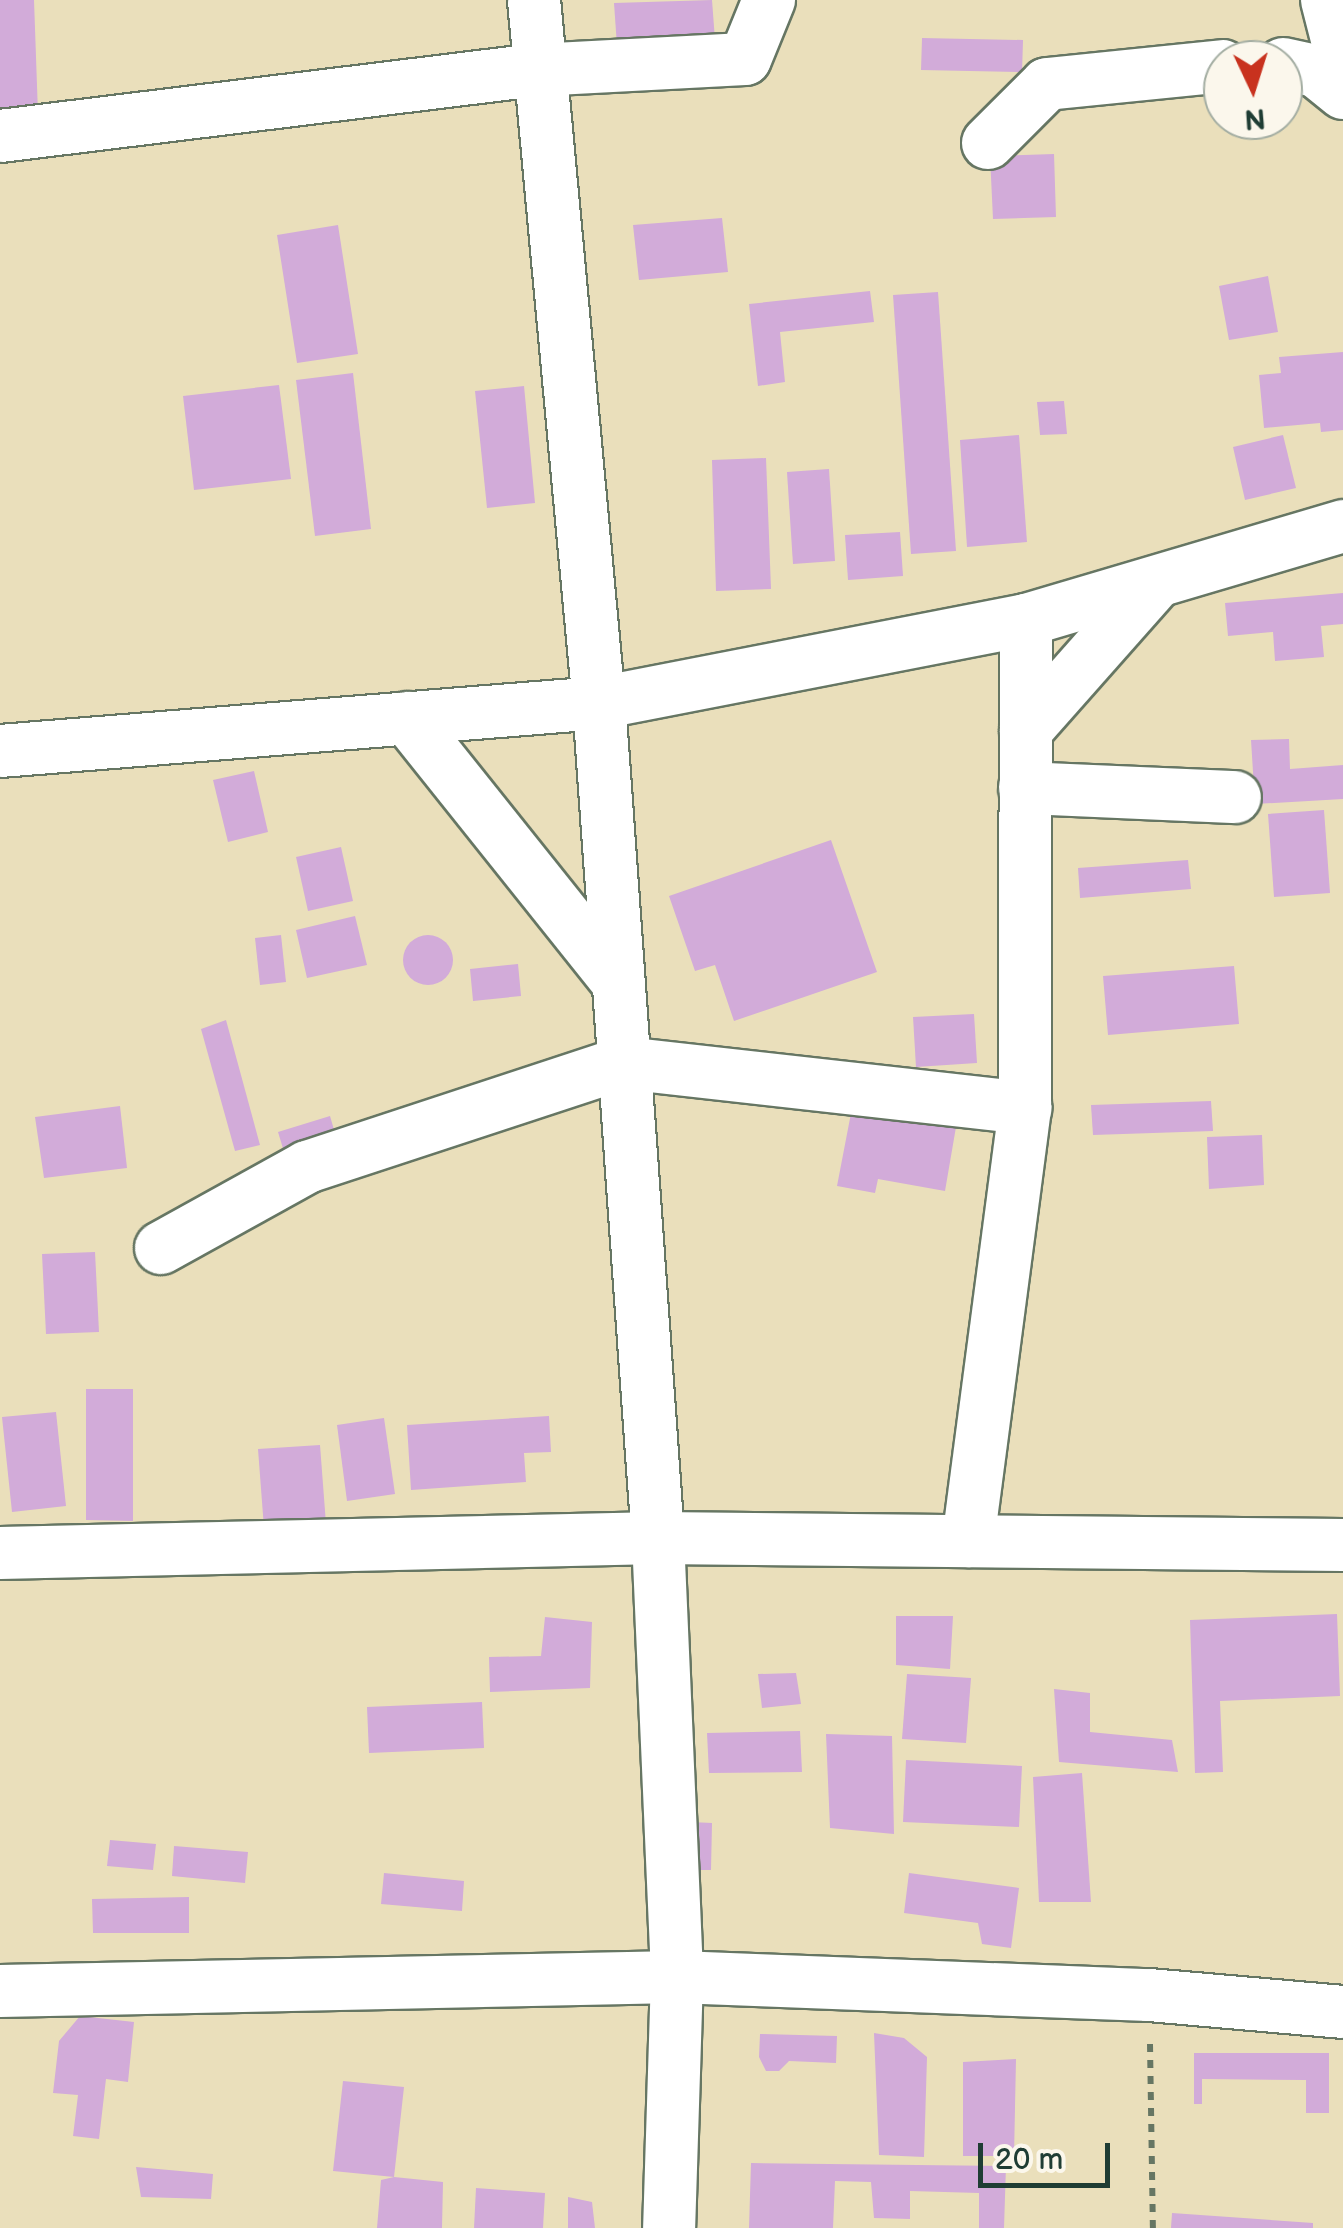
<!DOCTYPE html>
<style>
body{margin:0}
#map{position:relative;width:1343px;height:2228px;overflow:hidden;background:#eadfbb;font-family:"Balsamiq Sans",sans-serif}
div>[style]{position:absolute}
.building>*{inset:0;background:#d2abd9}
.round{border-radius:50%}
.path>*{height:6px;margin-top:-3px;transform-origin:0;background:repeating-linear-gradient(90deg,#667663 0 8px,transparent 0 16px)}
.roads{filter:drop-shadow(2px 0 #667663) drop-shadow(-2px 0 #667663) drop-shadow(0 2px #667663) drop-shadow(0 -2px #667663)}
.minor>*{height:52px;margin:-26px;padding:0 26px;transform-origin:26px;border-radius:26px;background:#fff}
span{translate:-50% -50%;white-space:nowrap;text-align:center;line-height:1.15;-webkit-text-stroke:8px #fbf7ec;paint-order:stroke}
.north{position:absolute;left:1203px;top:40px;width:100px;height:100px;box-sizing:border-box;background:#fbf7ec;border:2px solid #a3ada2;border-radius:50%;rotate:176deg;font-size:28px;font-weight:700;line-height:40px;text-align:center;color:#1f3d34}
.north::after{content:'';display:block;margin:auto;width:35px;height:45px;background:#c8321e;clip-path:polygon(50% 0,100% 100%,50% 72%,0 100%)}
.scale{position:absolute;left:978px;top:2143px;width:132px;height:45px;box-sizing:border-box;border:5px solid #1f3d34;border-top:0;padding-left:12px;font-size:30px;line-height:35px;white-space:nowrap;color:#1f3d34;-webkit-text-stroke:8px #fbf7ec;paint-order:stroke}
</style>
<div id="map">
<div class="building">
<div style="clip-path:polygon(0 0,34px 0,38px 114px,0 116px)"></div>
<div style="clip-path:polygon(712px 0,715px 40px,617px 46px,614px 3px)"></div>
<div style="clip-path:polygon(922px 38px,1023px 40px,1022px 72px,921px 70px)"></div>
<div style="clip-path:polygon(1054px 154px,1056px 217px,993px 219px,990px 156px)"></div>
<div style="clip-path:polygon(722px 218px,728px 272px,639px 280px,633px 225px)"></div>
<div style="clip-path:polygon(338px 225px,358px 354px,297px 363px,277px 235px)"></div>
<div style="clip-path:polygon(1268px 276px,1278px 332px,1229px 340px,1219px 286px)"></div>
<div style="clip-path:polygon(870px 291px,874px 322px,780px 332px,785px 382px,758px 386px,749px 304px)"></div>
<div style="clip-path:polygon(938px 292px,956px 551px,911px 554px,893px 295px)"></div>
<div style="clip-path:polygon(1343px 352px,1343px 430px,1321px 432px,1320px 423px,1264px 428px,1259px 375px,1281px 373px,1279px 357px)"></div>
<div style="clip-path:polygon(353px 373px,371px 529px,315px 536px,296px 380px)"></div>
<div style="clip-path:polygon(279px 385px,291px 479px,194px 490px,183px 396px)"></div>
<div style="clip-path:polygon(524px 386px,535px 503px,487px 508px,475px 391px)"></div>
<div style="clip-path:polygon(1064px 401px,1067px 434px,1040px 435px,1037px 402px)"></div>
<div style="clip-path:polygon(1019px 435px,1027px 542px,967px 547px,960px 440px)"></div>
<div style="clip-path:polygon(1283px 435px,1296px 488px,1245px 500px,1233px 447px)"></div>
<div style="clip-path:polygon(766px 458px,771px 589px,716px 591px,712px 460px)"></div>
<div style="clip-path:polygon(829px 469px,835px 561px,793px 564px,787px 472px)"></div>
<div style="clip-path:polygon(900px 532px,903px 576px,848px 580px,845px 535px)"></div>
<div style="clip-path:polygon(1343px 593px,1343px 624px,1321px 626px,1324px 657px,1275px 661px,1273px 632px,1228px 636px,1225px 603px)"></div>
<div style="clip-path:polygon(1289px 739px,1290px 769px,1343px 765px,1343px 799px,1255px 804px,1251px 740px)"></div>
<div style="clip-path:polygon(254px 771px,268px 832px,228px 842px,213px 780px)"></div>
<div style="clip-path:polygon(1324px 810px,1330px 893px,1274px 897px,1268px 814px)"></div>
<div style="clip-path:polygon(831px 840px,877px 972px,734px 1021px,715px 965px,695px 971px,669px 896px)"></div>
<div style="clip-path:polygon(341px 847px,353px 901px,308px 911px,296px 857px)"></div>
<div style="clip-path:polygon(1188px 860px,1191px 889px,1080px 898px,1078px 868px)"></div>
<div style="clip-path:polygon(355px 916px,367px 965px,307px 978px,296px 930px)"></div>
<div style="clip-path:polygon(281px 935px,286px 982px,260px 985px,255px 938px)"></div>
<div class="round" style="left:403px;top:935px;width:50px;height:50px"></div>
<div style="clip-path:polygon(518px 964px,521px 996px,473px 1001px,470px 969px)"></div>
<div style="clip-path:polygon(1234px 966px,1239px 1024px,1108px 1035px,1103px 976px)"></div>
<div style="clip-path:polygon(974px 1014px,977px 1063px,916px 1067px,913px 1017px)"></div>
<div style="clip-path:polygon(226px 1020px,260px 1145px,235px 1151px,201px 1029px)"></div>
<div style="clip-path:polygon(1211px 1101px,1213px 1131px,1093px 1135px,1091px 1105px)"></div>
<div style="clip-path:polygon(120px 1106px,127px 1168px,44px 1178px,35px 1117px)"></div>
<div style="clip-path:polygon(852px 1108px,956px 1127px,945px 1191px,878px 1179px,875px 1193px,837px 1186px)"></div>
<div style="clip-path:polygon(330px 1116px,337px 1140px,285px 1155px,278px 1132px)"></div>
<div style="clip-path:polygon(1262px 1135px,1264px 1185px,1209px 1189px,1207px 1137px)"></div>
<div style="clip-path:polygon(95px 1252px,99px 1332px,46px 1334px,42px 1254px)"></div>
<div style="clip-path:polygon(86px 1389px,133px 1389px,133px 1521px,86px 1520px)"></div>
<div style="clip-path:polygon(56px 1412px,66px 1506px,12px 1512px,2px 1417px)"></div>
<div style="clip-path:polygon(549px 1416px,551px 1452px,524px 1453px,526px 1482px,411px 1490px,407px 1425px)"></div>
<div style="clip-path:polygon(384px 1418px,395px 1494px,347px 1501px,337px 1425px)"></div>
<div style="clip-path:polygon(320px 1445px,326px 1524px,264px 1528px,258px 1449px)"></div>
<div style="clip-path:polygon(1337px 1614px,1340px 1696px,1220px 1701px,1223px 1772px,1195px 1773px,1190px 1620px)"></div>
<div style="clip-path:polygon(896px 1616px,953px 1616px,950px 1669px,896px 1665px)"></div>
<div style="clip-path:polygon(545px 1617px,592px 1622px,590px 1688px,490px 1692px,489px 1657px,541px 1656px)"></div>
<div style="clip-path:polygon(796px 1673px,801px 1704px,762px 1708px,758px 1674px)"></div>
<div style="clip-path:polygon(907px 1674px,971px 1678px,966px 1743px,902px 1739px)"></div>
<div style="clip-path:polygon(1054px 1689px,1090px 1693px,1090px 1732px,1172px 1740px,1178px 1772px,1059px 1762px)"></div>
<div style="clip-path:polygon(482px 1702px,484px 1748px,369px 1753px,367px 1707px)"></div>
<div style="clip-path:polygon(800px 1731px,802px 1772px,709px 1773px,707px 1733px)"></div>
<div style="clip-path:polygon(826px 1734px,892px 1736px,894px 1834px,830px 1828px)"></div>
<div style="clip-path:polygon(906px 1760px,1022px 1766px,1019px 1827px,903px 1822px)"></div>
<div style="clip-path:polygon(1082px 1773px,1091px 1902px,1039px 1902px,1033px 1777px)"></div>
<div style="clip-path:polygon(691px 1822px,712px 1823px,711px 1870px,690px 1870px)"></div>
<div style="clip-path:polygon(110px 1840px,156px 1844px,153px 1870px,107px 1866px)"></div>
<div style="clip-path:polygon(174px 1846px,248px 1852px,245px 1883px,172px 1876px)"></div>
<div style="clip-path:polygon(384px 1873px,464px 1881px,462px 1911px,381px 1904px)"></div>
<div style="clip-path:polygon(909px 1873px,1019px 1888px,1011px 1948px,982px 1944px,978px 1923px,904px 1913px)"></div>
<div style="clip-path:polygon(189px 1897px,189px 1933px,93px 1933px,92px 1899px)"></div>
<div style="clip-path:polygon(80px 2016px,134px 2022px,128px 2082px,106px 2079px,99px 2139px,73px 2136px,78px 2095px,53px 2093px,59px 2041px)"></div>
<div style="clip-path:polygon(874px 2033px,904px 2038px,927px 2057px,924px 2157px,879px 2155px)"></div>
<div style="clip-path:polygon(760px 2034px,837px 2036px,836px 2063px,789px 2061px,779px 2071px,766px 2071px,759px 2057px)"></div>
<div style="clip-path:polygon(1194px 2053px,1329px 2053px,1329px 2113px,1306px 2113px,1306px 2080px,1202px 2079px,1202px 2104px,1194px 2104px)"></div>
<div style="clip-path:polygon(1016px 2059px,1014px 2156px,963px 2156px,963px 2062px)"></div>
<div style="clip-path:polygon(343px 2081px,404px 2087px,394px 2177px,333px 2171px)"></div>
<div style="clip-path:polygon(751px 2163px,1006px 2166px,1004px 2228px,979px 2228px,979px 2193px,910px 2191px,910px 2219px,874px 2218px,871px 2182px,835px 2181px,833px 2228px,749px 2228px)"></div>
<div style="clip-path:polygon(136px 2167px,213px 2174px,211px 2199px,141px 2197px)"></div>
<div style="clip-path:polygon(394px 2177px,443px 2182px,442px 2228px,377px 2228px,381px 2180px)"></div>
<div style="clip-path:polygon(476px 2188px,545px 2193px,543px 2228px,474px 2228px)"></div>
<div style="clip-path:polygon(568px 2197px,592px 2202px,595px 2228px,568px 2228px)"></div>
<div style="clip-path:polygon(1172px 2213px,1313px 2223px,1313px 2228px,1171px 2228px)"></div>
</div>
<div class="path">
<div style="left:1150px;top:2044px;width:184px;rotate:89.1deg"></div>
</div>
<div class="roads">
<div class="minor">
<div style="left:534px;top:0;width:706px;rotate:84.72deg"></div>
<div style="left:599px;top:703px;width:837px;rotate:85.96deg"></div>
<div style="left:658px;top:1538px;width:439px;rotate:87.5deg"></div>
<div style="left:677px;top:1977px;width:251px;rotate:91.8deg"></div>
<div style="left:1327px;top:0;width:65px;rotate:75.7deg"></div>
<div style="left:1283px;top:64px;width:34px;rotate:12deg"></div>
<div style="left:1316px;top:71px;width:35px;rotate:39deg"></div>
<div style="left:0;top:136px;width:540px;rotate:-7.02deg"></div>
<div style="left:536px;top:70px;width:209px;rotate:-3deg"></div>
<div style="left:745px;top:59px;width:64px;rotate:-67.9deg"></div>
<div style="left:988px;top:143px;width:83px;rotate:-45deg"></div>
<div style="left:1047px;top:84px;width:177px;rotate:-5.8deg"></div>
<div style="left:407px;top:718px;width:338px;rotate:51.4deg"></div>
<div style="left:1026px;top:730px;width:195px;rotate:-48.5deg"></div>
<div style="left:0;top:751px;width:601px;rotate:-4.58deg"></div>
<div style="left:599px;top:703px;width:435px;rotate:-11deg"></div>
<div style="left:1026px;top:620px;width:331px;rotate:-16.5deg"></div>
<div style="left:1025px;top:788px;width:210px;rotate:2.5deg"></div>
<div style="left:161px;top:1248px;width:167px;rotate:-29deg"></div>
<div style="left:307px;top:1167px;width:334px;rotate:-18.2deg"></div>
<div style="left:624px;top:1063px;width:404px;rotate:6.4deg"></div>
<div style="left:968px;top:1541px;width:437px;rotate:-82.5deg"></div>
<div style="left:1025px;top:1108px;width:488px;rotate:-89.9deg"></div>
<div style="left:0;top:1553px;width:658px;rotate:-1.31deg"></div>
<div style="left:658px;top:1538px;width:685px;rotate:0.59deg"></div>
<div style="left:0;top:1991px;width:677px;rotate:-1.18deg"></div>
<div style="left:677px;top:1977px;width:472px;rotate:2.2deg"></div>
<div style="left:1149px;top:1995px;width:195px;rotate:5deg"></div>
</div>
</div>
<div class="north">N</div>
<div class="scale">20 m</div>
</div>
